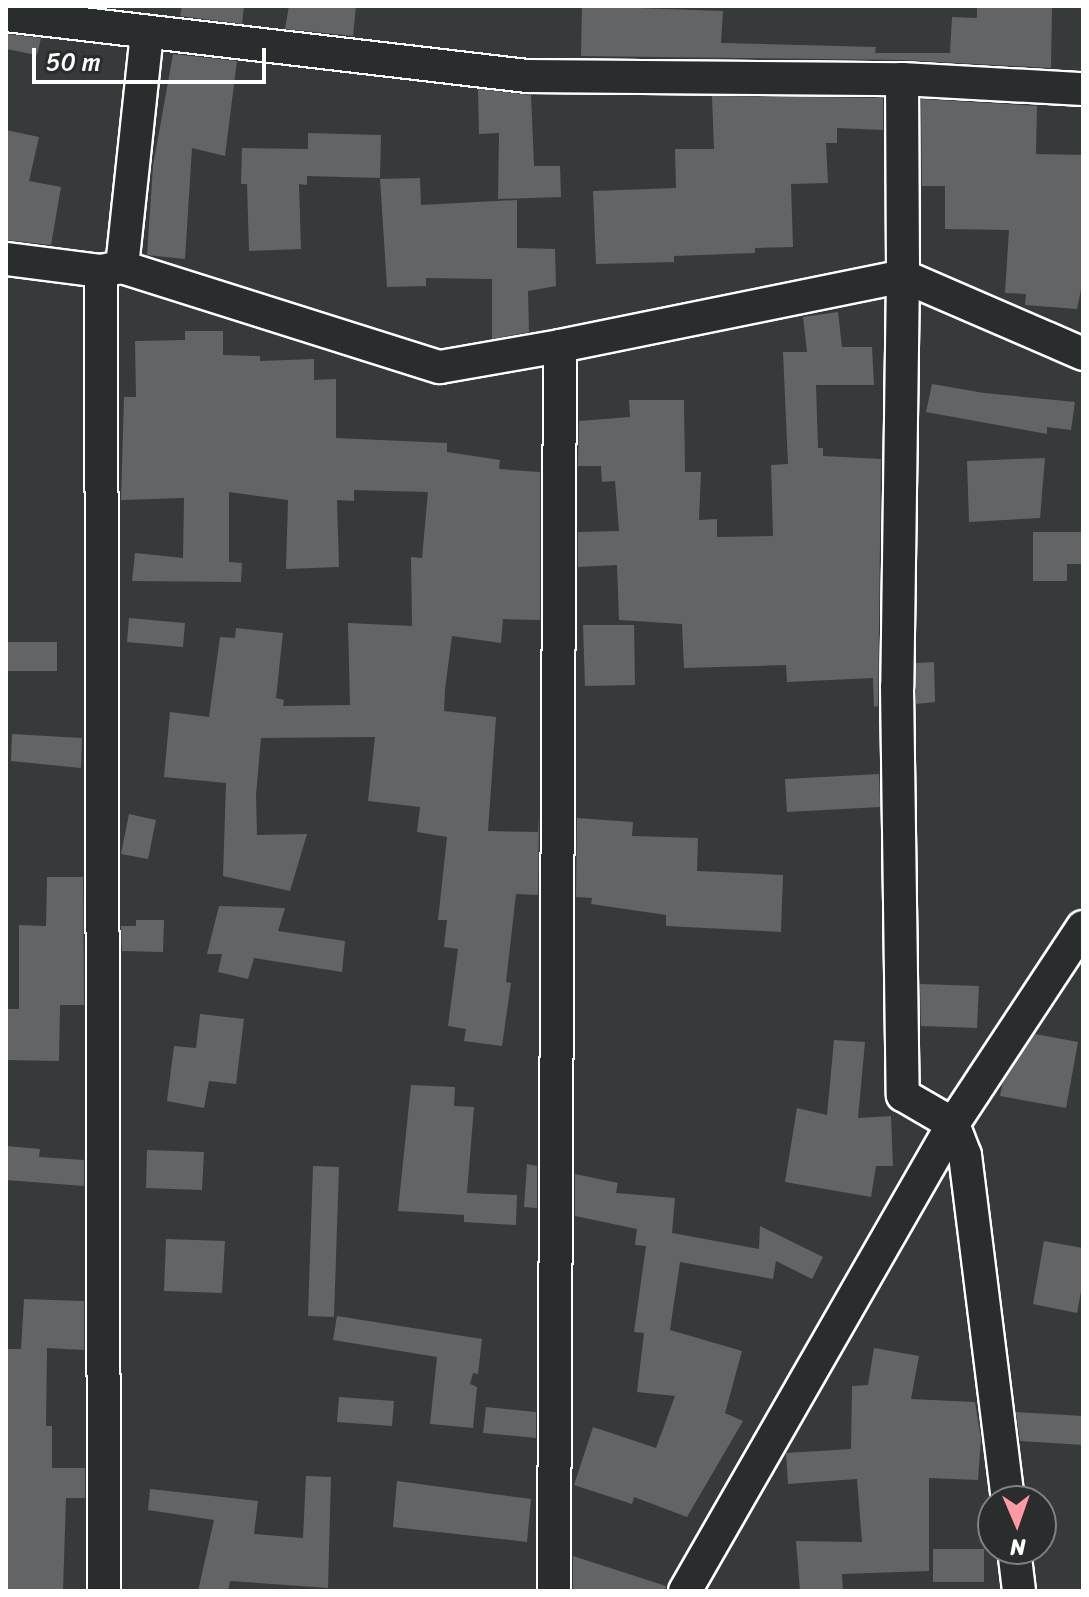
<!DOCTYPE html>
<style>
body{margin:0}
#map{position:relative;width:1089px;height:1597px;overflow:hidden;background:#373a3b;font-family:Sriracha,sans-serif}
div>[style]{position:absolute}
.building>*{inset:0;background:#636465}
.roads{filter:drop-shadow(2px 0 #fff) drop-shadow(-2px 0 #fff) drop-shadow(0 2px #fff) drop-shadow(0 -2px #fff)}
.minor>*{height:32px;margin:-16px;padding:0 16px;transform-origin:16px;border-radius:16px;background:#2a2d2e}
span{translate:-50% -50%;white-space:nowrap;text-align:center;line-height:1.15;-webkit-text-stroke:7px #2a2d2e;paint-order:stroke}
.frame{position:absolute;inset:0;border:8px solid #fff;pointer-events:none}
.north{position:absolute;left:977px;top:1485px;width:80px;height:80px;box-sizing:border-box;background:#2a2d2e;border:2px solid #7f8182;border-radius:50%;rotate:178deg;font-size:22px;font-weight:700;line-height:32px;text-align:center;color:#fff}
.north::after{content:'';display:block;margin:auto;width:28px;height:36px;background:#ff9aa2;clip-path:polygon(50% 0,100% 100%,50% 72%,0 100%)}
.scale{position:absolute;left:32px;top:48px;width:234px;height:36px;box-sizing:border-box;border:4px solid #fff;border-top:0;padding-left:10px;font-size:24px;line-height:28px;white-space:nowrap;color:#fff;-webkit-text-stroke:6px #2a2d2e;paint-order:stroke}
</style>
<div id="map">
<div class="building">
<div style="clip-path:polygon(182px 6px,244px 6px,242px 24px,180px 16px)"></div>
<div style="clip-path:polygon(289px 6px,356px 6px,353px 36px,285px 29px)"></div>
<div style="clip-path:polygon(582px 6px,723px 11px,721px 43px,876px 47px,875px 53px,950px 53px,952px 17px,977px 18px,977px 6px,1052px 6px,1051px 68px,903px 60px,581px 56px)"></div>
<div style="clip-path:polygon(6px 34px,41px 38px,37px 55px,6px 49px)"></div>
<div style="clip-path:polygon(173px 54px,237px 61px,225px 156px,192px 148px,185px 259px,147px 255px,153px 166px)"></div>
<div style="clip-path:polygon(478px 89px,531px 95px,534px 166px,560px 166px,561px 197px,498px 199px,499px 133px,479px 134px)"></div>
<div style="clip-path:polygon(712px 96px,883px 98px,883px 130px,837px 128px,837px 143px,826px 143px,828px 183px,791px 184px,793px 247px,755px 248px,755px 253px,674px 256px,674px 262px,596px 264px,593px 191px,676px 188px,675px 149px,714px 149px)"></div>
<div style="clip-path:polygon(921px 99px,1037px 106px,1036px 154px,1083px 155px,1083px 280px,1077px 309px,1025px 305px,1026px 294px,1005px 293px,1009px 230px,945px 229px,945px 186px,922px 186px)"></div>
<div style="clip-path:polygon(6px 130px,39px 137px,29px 181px,61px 187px,51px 245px,6px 240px)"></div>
<div style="clip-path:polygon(308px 133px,381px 135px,380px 178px,307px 176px,307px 185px,299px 184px,301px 249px,249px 251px,247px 184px,241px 184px,242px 148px,308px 149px)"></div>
<div style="clip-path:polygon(420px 178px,421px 205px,517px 200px,517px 248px,555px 249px,556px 286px,528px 291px,529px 332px,492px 339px,492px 279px,426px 278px,426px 286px,387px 287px,380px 179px)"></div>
<div style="clip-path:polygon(838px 312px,842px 347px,872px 347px,874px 385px,816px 385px,818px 448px,823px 448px,823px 456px,881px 459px,878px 706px,874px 707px,873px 678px,787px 682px,786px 665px,684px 668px,682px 624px,619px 620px,617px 565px,578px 567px,578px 532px,619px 531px,615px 481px,602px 482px,601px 466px,578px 466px,579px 421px,630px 417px,629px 400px,684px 400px,685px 472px,701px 472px,699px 520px,717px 519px,717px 537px,773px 536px,771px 465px,788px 464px,783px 352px,807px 352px,803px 317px)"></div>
<div style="clip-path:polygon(185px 331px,223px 331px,223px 355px,260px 356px,260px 361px,314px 359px,314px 380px,336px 379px,336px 438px,447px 443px,447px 452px,500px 460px,499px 469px,540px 472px,540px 620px,503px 619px,501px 643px,452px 636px,445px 689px,444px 711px,496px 717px,488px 831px,538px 832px,539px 815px,538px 895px,516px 894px,506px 982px,511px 983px,502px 1046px,464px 1041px,466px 1029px,448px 1026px,458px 949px,444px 947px,447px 920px,438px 920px,447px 837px,417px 832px,420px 807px,368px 801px,375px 737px,261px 738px,256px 795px,257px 835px,307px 834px,290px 891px,223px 876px,226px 783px,164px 777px,170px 712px,209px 717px,220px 637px,235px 638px,236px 628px,283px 633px,276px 698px,284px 700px,283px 706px,350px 705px,348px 623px,412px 626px,411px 557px,422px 558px,428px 492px,354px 490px,354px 501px,337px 500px,339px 567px,286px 569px,288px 500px,229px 492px,229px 562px,242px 563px,241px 582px,132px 581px,135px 553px,183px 558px,184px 498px,121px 500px,124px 397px,136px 397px,135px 341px,185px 340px)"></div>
<div style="clip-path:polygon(932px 384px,984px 393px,1075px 402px,1071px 430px,1047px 427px,1047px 434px,926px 412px)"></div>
<div style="clip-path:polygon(1045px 458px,1040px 518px,969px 522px,967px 461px)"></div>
<div style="clip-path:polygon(1033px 532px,1083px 532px,1083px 564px,1067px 564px,1067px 581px,1033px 581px)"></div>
<div style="clip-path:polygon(129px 618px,185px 623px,183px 647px,127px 642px)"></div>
<div style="clip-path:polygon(583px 625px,634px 625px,635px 685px,585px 686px)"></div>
<div style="clip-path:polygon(6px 642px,57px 642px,57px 671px,6px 671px)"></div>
<div style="clip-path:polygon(934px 662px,935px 702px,916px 704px,916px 663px)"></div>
<div style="clip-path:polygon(12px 734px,82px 738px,81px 768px,11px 761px)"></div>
<div style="clip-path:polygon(879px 774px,880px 807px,787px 812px,785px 779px)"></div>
<div style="clip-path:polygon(129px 814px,156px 820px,148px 859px,121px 854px)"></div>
<div style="clip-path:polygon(577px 818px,633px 822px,632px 836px,698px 838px,697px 871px,783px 875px,781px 932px,666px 926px,666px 915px,591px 904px,592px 898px,576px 897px)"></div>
<div style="clip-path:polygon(47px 877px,83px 877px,84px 1005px,60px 1005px,59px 1061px,6px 1060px,6px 1009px,19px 1009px,19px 925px,46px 926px)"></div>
<div style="clip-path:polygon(219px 906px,285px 908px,278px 931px,345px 941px,342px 972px,254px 958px,248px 979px,218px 972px,222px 954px,207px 954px)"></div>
<div style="clip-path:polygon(136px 920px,164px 920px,163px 952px,122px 951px,121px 926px,136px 926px)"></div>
<div style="clip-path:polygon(920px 984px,979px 986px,977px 1028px,921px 1026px)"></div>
<div style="clip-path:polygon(200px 1014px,244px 1019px,236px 1084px,209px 1081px,204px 1108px,167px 1101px,174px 1046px,196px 1048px)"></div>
<div style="clip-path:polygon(1035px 1034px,1078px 1042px,1066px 1108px,1000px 1096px,1003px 1082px)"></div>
<div style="clip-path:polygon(834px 1040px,865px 1042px,858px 1118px,891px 1116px,893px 1166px,876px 1166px,871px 1197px,785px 1182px,797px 1108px,827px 1115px)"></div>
<div style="clip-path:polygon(411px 1085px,455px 1087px,454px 1106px,474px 1107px,467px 1193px,517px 1195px,516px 1225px,464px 1222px,464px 1215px,398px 1211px)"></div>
<div style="clip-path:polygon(6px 1146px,40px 1149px,39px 1157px,84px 1160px,84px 1186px,6px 1180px)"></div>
<div style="clip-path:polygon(147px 1150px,204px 1152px,202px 1190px,146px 1188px)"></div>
<div style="clip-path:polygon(527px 1164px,537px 1166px,537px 1208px,524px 1207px)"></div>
<div style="clip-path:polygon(313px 1166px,339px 1167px,334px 1317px,308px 1316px)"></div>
<div style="clip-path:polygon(575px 1174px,618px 1183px,616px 1193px,675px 1198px,672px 1233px,759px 1249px,760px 1226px,823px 1257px,812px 1279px,776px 1261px,773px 1279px,680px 1262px,670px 1330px,742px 1351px,725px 1413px,743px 1421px,687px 1517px,634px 1497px,632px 1504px,574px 1485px,593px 1427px,656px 1448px,675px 1396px,637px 1392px,644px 1333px,634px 1332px,646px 1246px,635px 1245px,637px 1229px,575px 1216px)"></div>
<div style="clip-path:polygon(166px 1239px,225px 1241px,222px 1293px,164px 1291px)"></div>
<div style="clip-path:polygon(1044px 1241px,1083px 1248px,1083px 1281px,1077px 1313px,1033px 1304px)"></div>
<div style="clip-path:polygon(24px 1299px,84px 1301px,84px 1350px,47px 1348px,46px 1426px,52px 1426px,52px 1468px,85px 1468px,85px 1498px,66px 1498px,63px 1591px,6px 1591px,6px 1349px,21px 1349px)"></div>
<div style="clip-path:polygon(337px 1316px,482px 1339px,478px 1374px,473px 1373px,470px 1384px,477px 1387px,473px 1428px,430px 1424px,437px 1357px,333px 1340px)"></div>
<div style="clip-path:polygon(874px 1348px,919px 1356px,911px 1399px,975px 1402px,981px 1439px,978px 1480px,929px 1478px,929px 1571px,842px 1574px,843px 1591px,800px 1591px,796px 1541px,862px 1542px,857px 1479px,788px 1484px,786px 1453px,851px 1449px,852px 1386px,868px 1385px)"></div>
<div style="clip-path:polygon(339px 1397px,394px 1401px,392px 1426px,337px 1422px)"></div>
<div style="clip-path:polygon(486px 1407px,536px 1412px,536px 1438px,483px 1433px)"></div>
<div style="clip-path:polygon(1016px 1412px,1083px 1416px,1083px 1445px,1020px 1441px)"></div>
<div style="clip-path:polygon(306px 1476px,331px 1477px,328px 1588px,230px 1581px,228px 1591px,198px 1591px,214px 1520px,148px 1510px,150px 1489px,258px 1501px,254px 1534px,303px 1538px)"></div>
<div style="clip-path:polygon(397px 1481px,531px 1499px,527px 1542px,393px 1527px)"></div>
<div style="clip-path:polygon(933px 1549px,984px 1549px,984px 1582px,933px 1582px)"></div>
<div style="clip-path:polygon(573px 1556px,666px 1586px,665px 1591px,573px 1590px)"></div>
</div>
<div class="roads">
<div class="minor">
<div style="left:6px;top:15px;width:525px;rotate:6.68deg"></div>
<div style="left:527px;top:76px;width:375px;rotate:0.5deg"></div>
<div style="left:902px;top:79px;width:181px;rotate:3.2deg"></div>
<div style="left:902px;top:79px;width:197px;rotate:89.7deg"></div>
<div style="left:903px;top:276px;width:411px;rotate:90.8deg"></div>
<div style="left:897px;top:687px;width:408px;rotate:89.2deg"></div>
<div style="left:903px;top:1095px;width:58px;rotate:30.1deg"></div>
<div style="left:953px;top:1124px;width:33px;rotate:69deg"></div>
<div style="left:965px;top:1155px;width:349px;rotate:82.9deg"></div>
<div style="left:6px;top:259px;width:96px;rotate:7.2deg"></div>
<div style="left:122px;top:267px;width:333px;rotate:17.5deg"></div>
<div style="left:440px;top:367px;width:122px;rotate:-9.9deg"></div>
<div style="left:560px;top:346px;width:1245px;rotate:90.28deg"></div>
<div style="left:560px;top:346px;width:350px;rotate:-11.5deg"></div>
<div style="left:903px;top:276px;width:196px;rotate:23.4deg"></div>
<div style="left:1014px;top:1549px;width:42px;rotate:83.2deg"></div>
<div style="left:104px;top:1591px;width:1320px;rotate:-90.13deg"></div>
<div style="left:101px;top:271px;width:21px;rotate:-11deg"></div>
<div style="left:122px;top:267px;width:234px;rotate:-83.9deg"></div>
<div style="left:685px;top:1591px;width:538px;rotate:-60.15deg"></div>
<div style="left:953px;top:1124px;width:236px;rotate:-56.6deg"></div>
</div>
</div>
<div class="frame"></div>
<div class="north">N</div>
<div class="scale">50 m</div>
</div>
